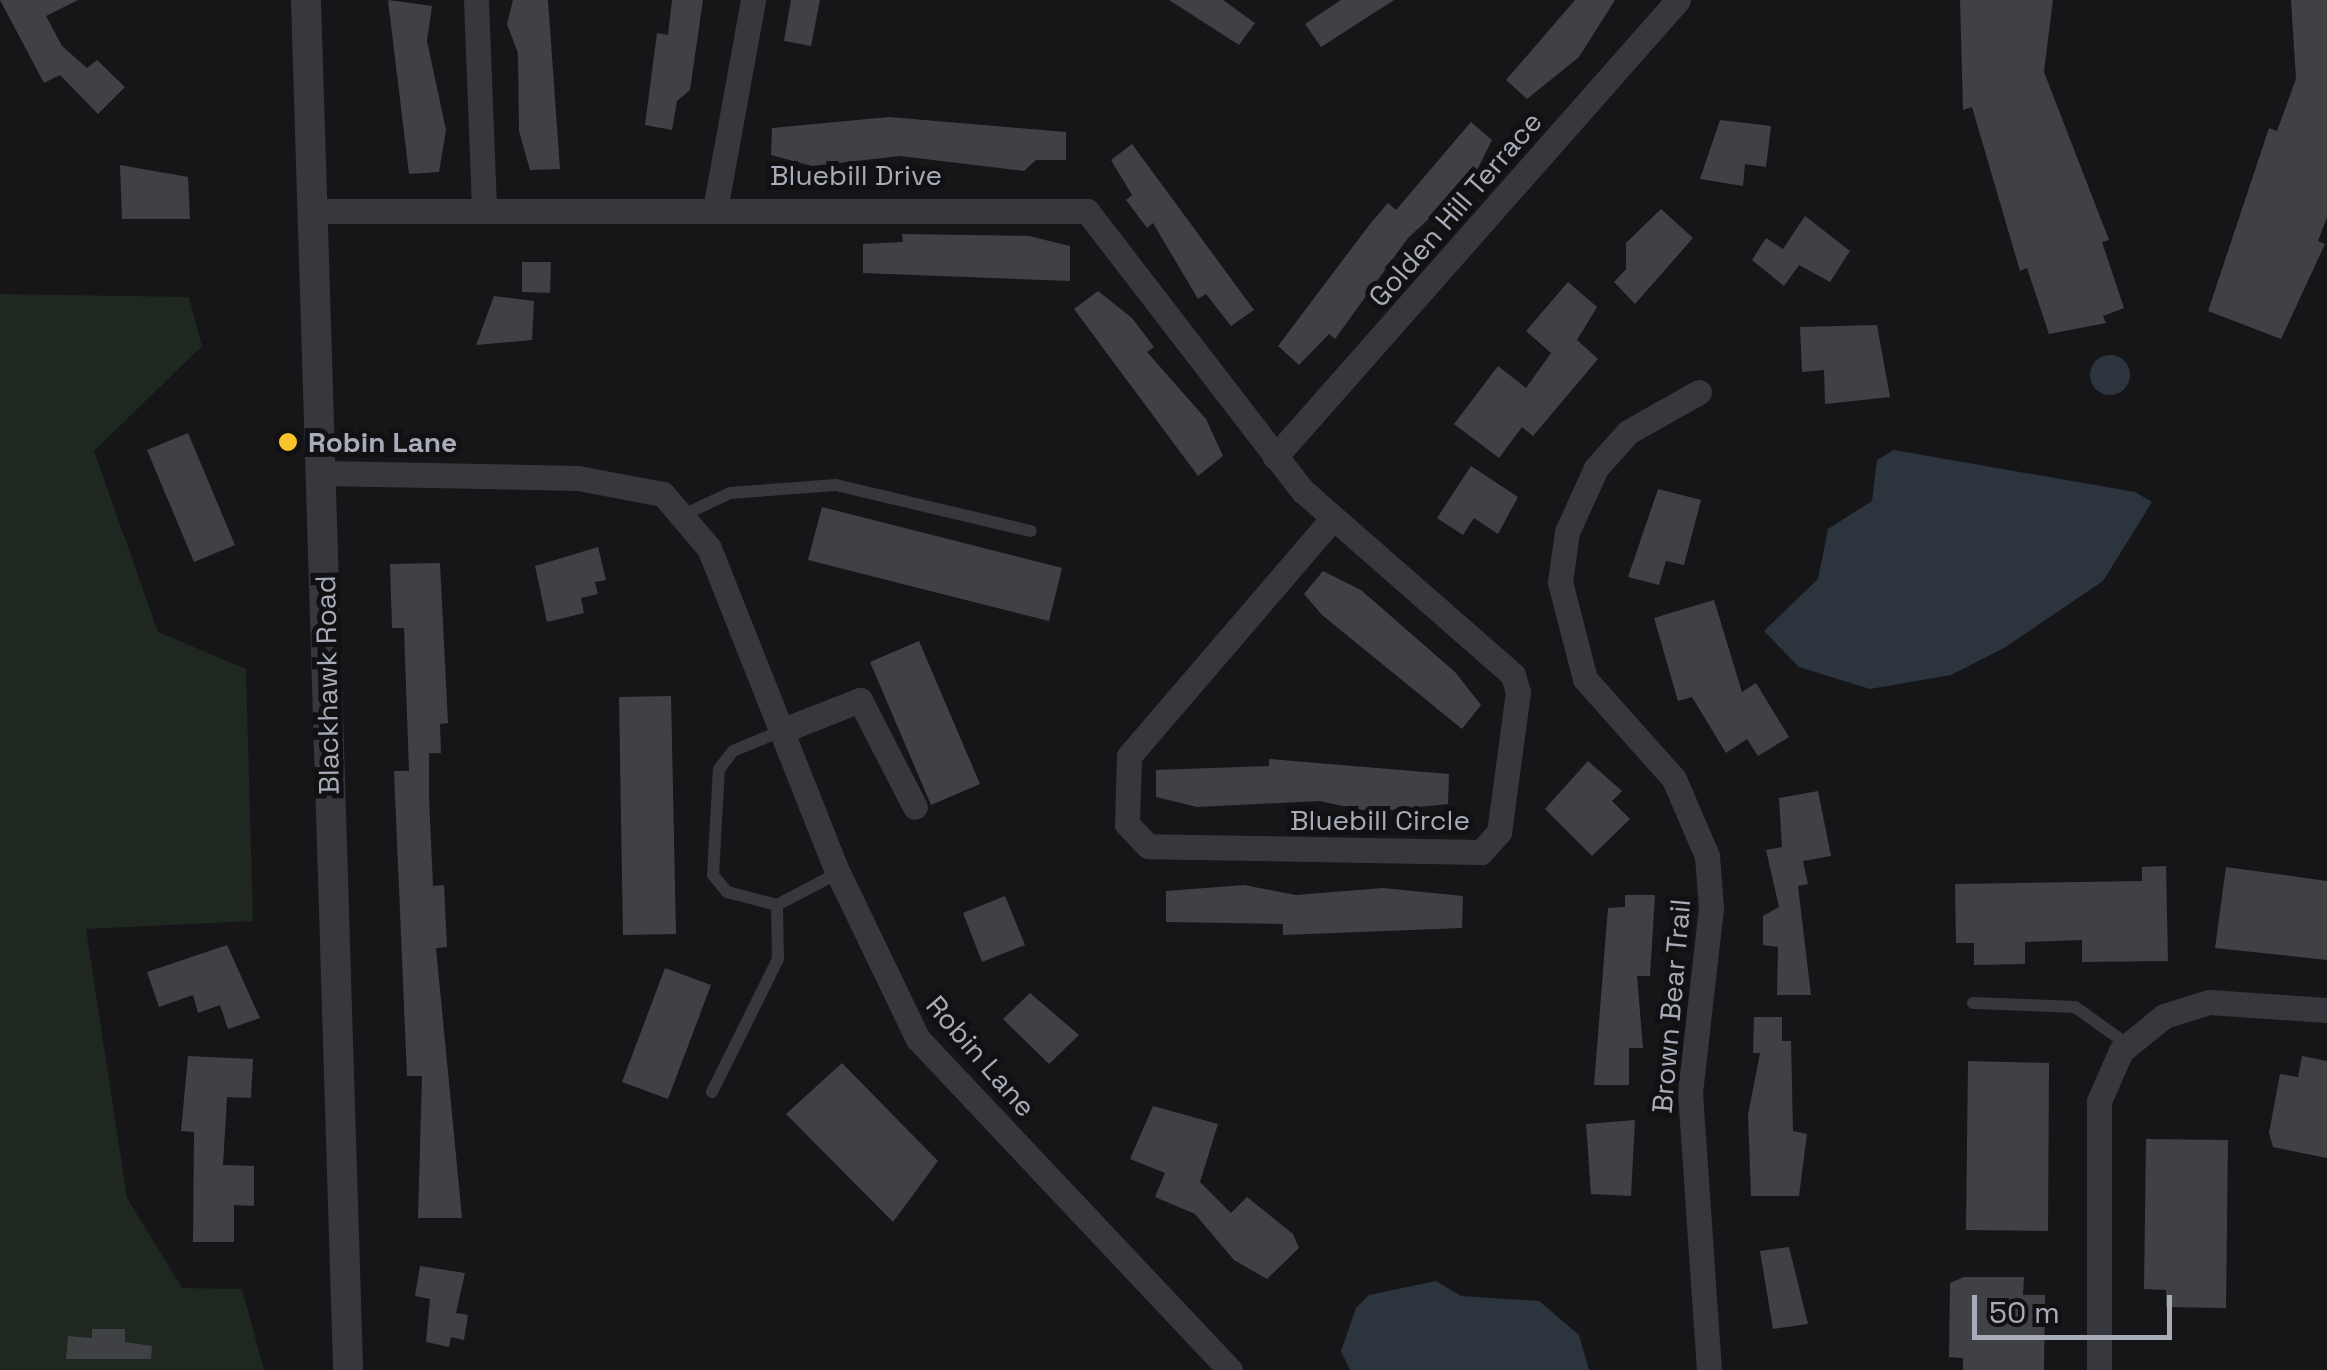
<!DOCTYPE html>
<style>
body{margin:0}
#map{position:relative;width:2327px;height:1370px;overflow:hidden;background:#161618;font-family:"Space Grotesk",sans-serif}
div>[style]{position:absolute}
.green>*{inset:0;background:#1e2720}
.water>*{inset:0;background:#2c343d}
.round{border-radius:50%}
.building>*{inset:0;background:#404145}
.service>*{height:12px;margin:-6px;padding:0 6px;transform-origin:6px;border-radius:6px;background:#37383d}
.minor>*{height:25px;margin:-12.5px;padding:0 12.5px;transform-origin:12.5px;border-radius:12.5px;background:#37383d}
.tertiary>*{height:30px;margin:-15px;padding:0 15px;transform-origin:15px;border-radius:15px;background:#37383d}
.dots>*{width:28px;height:28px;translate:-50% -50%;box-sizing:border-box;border:5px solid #111113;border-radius:50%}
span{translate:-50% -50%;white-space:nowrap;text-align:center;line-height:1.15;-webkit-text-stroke:10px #111113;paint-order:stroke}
.street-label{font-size:28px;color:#a8acb9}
.poi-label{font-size:28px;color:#a8acb9;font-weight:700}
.left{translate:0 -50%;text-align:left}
.scale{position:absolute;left:1972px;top:1295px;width:200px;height:45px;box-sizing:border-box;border:5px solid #a8acb9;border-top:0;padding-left:12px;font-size:30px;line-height:35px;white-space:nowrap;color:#a8acb9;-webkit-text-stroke:8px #111113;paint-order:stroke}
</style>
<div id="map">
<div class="green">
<div style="clip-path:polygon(0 294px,189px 297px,202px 346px,94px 451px,158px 632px,246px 669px,253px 921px,86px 929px,127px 1198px,182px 1288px,242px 1289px,264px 1370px,0 1370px)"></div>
</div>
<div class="water">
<div class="round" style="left:2090px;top:355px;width:40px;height:40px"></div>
<div style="clip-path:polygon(1894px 450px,2135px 492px,2152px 502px,2103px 581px,2004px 648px,1951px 675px,1870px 689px,1799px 667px,1764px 631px,1818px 579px,1828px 529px,1872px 501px,1877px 460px)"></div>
<div style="clip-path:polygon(1436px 1281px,1461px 1296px,1539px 1301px,1579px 1335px,1589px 1370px,1350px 1370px,1341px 1351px,1356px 1308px,1369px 1295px)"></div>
</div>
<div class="building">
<div style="clip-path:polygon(0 0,78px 0,46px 16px,62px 46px,87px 68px,97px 60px,125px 87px,98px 114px,60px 75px,44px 83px)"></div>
<div style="clip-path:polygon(388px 0,432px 6px,427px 41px,446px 130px,439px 172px,409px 174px)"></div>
<div style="clip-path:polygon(513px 0,548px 0,560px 169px,530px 170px,519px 131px,518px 53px,507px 24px)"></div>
<div style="clip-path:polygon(672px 0,703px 0,690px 90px,677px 101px,672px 130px,645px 125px,657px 33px,668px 35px)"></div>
<div style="clip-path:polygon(791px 0,820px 0,811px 46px,784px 41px)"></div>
<div style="clip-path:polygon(1169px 0,1223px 0,1255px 23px,1239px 45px)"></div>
<div style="clip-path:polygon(1341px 0,1394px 0,1321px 47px,1305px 24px)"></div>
<div style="clip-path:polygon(1575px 0,1615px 0,1579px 57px,1527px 99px,1506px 80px)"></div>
<div style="clip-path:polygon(1960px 0,2053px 0,2044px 72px,2109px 240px,2102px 242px,2124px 308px,2103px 316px,2106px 323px,2049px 334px,2027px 268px,2020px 271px,1972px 107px,1963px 110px)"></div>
<div style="clip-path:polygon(2291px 0,2327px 0,2327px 217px,2318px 241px,2325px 244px,2281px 339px,2208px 311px,2269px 128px,2277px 131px,2296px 79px)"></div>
<div style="clip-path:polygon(889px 117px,1066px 132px,1066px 160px,1036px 160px,1024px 171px,900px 156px,812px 166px,771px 155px,772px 128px)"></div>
<div style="clip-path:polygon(1720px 120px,1771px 126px,1766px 167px,1745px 164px,1743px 186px,1700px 179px)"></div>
<div style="clip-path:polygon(1471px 122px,1492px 140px,1473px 178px,1408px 238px,1335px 339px,1329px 334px,1299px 365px,1278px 346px,1370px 224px,1388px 203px,1396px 210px)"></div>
<div style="clip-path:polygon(1132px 144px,1254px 310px,1231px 326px,1206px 294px,1198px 299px,1153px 223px,1147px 228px,1126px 200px,1132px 195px,1111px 160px)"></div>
<div style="clip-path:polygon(120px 165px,188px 177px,190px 219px,122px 219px)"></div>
<div style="clip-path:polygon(1661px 209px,1693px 238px,1635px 304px,1614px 282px,1626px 269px,1626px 243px)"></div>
<div style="clip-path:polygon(1805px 216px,1850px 251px,1830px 282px,1799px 265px,1784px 286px,1752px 260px,1766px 238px,1783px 249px)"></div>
<div style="clip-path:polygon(902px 234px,1029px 236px,1070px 246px,1070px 281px,863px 273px,863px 244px,903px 242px)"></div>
<div style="clip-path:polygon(522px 262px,551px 262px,550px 293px,522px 292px)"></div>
<div style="clip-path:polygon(1568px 282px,1597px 307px,1577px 340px,1598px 359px,1533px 436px,1522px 427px,1499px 458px,1454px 424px,1498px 366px,1526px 388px,1551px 353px,1526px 331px)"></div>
<div style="clip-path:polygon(1098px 291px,1132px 318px,1154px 347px,1147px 352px,1206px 419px,1223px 456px,1198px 476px,1074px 309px)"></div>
<div style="clip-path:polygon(494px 296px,534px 301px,532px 340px,476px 345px)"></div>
<div style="clip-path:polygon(1877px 325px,1890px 397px,1825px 404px,1824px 370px,1802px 372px,1800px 327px)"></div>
<div style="clip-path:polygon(188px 433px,235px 545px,194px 562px,147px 450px)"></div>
<div style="clip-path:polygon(1471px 466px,1518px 497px,1498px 534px,1474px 518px,1463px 535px,1437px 518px)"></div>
<div style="clip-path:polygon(1658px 489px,1701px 500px,1684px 565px,1666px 561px,1659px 585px,1628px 577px)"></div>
<div style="clip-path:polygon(822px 507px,1062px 568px,1049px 621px,808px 560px)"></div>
<div style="clip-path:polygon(598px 547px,606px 580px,595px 582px,598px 594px,581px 598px,584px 613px,547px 622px,535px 566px)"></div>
<div style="clip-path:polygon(440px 563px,448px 723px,440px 724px,441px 753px,429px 753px,429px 797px,433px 886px,444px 885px,447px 947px,436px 948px,462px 1218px,418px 1218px,422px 1076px,407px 1076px,394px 771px,409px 771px,404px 628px,392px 628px,390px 564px)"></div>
<div style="clip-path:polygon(1323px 571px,1361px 590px,1455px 672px,1481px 705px,1462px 729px,1322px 615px,1304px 594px)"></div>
<div style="clip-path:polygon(1714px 600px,1742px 692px,1756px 683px,1789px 737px,1758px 756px,1747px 739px,1726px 753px,1692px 697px,1678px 701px,1654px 618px)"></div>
<div style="clip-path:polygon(919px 641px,980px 784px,931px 805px,870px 662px)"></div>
<div style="clip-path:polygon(671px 696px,676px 934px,623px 935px,619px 697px)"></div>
<div style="clip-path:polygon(1269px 759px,1449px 774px,1448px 804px,1372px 812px,1319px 801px,1197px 807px,1156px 797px,1156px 770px,1269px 766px)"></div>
<div style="clip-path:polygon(1588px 761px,1622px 791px,1612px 801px,1630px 819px,1592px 856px,1545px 809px)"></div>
<div style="clip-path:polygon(1818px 791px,1831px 856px,1803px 861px,1808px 884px,1798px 886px,1811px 995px,1777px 995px,1778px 947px,1763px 945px,1763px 916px,1779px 907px,1766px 850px,1782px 847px,1779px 798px)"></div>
<div style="clip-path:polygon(2166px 866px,2168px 961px,2082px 962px,2082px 940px,2025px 942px,2025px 964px,1974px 965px,1974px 943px,1956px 943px,1955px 884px,2142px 881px,2142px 867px)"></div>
<div style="clip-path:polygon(2226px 867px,2327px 881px,2327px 960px,2215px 948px)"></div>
<div style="clip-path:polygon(1244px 885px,1296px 895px,1383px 888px,1463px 896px,1462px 928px,1283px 935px,1283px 924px,1166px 922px,1166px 891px)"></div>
<div style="clip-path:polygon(1625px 895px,1655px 895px,1650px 976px,1637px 976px,1643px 1048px,1629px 1048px,1629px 1085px,1594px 1085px,1608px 908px,1625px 907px)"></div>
<div style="clip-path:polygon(1005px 896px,1025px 945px,982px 962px,963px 913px)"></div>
<div style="clip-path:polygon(227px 945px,260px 1018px,228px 1029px,220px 1005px,198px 1013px,193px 995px,159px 1007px,147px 972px)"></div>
<div style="clip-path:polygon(665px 968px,711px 985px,668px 1099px,622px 1082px)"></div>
<div style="clip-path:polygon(1030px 993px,1079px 1035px,1049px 1064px,1003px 1019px)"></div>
<div style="clip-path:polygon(1754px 1017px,1782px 1017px,1782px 1041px,1791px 1041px,1793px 1131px,1807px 1134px,1799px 1196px,1751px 1196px,1748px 1115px,1760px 1053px,1753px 1053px)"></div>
<div style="clip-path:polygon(188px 1056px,253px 1059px,251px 1098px,227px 1097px,223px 1165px,254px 1166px,254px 1206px,234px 1205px,234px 1242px,193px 1242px,194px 1132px,181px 1131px)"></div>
<div style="clip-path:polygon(2302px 1056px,2327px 1061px,2327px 1158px,2273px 1147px,2269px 1133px,2280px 1074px,2298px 1077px)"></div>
<div style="clip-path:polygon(1968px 1061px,2049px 1063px,2048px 1231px,1966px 1230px)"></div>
<div style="clip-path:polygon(842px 1063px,938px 1161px,893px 1222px,786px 1114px)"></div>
<div style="clip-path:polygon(1153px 1106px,1218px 1124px,1200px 1182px,1231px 1213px,1247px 1197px,1293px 1234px,1299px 1248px,1267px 1279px,1234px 1260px,1195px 1214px,1155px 1197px,1165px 1173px,1130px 1159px)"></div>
<div style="clip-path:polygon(1635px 1120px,1631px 1196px,1591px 1194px,1586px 1124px)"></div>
<div style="clip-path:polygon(2146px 1139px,2228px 1140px,2226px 1308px,2166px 1307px,2166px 1290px,2144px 1289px)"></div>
<div style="clip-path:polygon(1789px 1247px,1808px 1324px,1773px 1329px,1760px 1251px)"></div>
<div style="clip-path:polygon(420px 1266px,465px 1273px,456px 1313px,468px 1315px,464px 1340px,451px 1337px,449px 1347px,426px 1342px,430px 1299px,415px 1296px)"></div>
<div style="clip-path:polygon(1964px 1277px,2024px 1277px,2023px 1295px,2045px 1295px,2044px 1370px,1963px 1370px,1963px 1358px,1949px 1357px,1950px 1283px)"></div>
<div style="clip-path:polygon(92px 1329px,125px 1329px,125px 1342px,152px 1346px,151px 1359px,66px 1359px,68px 1336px,92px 1338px)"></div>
</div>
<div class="service">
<div style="left:681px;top:516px;width:54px;rotate:-25.1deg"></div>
<div style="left:730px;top:493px;width:106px;rotate:-4.3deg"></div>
<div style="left:836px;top:485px;width:200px;rotate:13.3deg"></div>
<div style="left:777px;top:905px;width:52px;rotate:-165.4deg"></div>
<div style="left:727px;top:892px;width:22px;rotate:-129deg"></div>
<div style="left:713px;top:875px;width:106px;rotate:-86.8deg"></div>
<div style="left:719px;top:769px;width:23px;rotate:-52deg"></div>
<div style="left:733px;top:751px;width:52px;rotate:-22.6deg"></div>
<div style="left:1973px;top:1003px;width:102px;rotate:2.2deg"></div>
<div style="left:2075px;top:1007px;width:64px;rotate:35.4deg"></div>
<div style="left:712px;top:1092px;width:148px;rotate:-63.6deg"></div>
<div style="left:778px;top:959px;width:54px;rotate:-91.1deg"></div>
<div style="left:777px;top:905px;width:69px;rotate:-27.7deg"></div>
</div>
<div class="minor">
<div style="left:476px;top:0;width:207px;rotate:87.8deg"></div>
<div style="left:716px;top:204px;width:207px;rotate:-79.7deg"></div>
<div style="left:314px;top:211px;width:773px"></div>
<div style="left:1087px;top:211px;width:354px;rotate:52.4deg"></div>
<div style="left:1303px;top:491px;width:279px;rotate:41.2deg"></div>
<div style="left:1513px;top:675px;width:18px;rotate:74deg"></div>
<div style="left:1518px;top:692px;width:141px;rotate:97.7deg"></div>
<div style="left:1499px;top:832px;width:27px;rotate:132deg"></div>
<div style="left:1481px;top:852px;width:333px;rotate:-179deg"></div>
<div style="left:1148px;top:846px;width:30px;rotate:-134deg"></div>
<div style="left:1127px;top:824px;width:68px;rotate:-88.3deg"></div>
<div style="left:1129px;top:756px;width:312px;rotate:-49.4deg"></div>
<div style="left:1699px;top:392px;width:81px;rotate:150.6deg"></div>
<div style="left:1628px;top:432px;width:48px;rotate:131.6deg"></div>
<div style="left:1596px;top:468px;width:70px;rotate:114.4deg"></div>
<div style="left:1567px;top:532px;width:50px;rotate:98deg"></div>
<div style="left:1560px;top:582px;width:100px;rotate:75.5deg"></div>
<div style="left:1585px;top:679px;width:134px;rotate:48.3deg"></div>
<div style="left:1674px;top:779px;width:84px;rotate:66.8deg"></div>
<div style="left:1707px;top:856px;width:52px;rotate:85.6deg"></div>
<div style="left:1711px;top:908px;width:185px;rotate:96.5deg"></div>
<div style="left:1690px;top:1092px;width:279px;rotate:86.1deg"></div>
<div style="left:1275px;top:457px;width:609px;rotate:-48.59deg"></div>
<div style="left:323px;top:473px;width:255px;rotate:1.1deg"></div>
<div style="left:578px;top:478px;width:86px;rotate:10.7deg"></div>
<div style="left:663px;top:494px;width:71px;rotate:49.6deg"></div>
<div style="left:709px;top:548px;width:350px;rotate:68.4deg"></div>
<div style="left:838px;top:873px;width:184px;rotate:64.3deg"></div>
<div style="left:918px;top:1039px;width:455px;rotate:46.7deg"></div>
<div style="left:781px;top:731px;width:85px;rotate:-21.4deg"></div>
<div style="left:860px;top:700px;width:120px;rotate:62.8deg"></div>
<div style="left:2099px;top:1370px;width:269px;rotate:-90deg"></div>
<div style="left:2099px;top:1101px;width:55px;rotate:-66.3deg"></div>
<div style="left:2121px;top:1051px;width:55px;rotate:-39.1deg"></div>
<div style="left:2164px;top:1016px;width:47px;rotate:-17.3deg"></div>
<div style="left:2209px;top:1002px;width:118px;rotate:3.9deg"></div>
</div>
<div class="tertiary">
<div style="left:306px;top:0;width:1371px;rotate:88.24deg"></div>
</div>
<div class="dots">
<div style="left:288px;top:442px;background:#f9c32d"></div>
</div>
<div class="street-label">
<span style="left:856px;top:175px">Bluebill Drive</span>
<span style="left:1455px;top:209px;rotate:-49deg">Golden Hill Terrace</span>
<span style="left:327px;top:685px;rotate:-91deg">Blackhawk Road</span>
<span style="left:1380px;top:820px">Bluebill Circle</span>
<span style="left:1671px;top:1006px;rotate:-85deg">Brown Bear Trail</span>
<span style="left:981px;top:1056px;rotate:49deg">Robin Lane</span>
</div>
<div class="poi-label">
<span class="left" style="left:308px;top:442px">Robin Lane</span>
</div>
<div class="scale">50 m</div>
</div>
